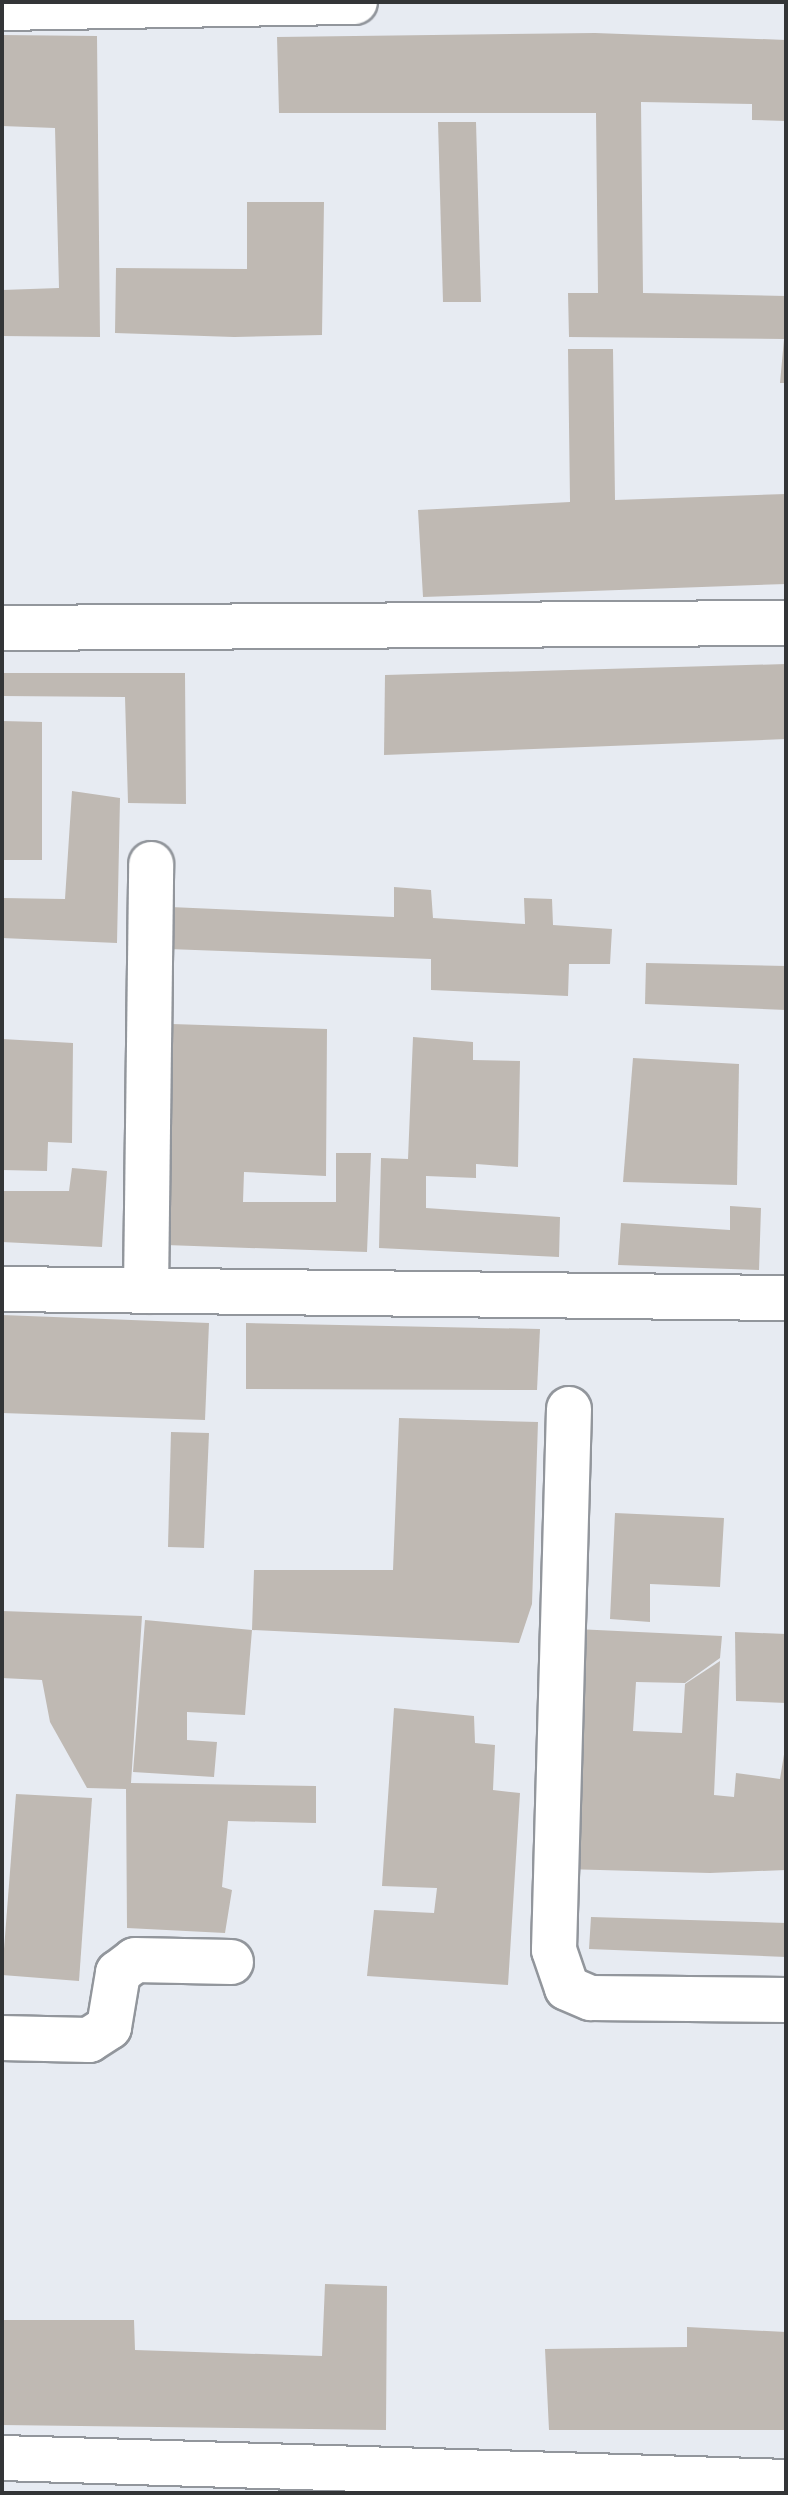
<!DOCTYPE html>
<style>
body{margin:0}
#map{position:relative;width:788px;height:2495px;overflow:hidden;background:#e7ebf2;font-family:Karla,sans-serif}
div>[style]{position:absolute}
.building>*{inset:0;background:#bfb9b3}
.roads{filter:drop-shadow(2px 0 #92969c) drop-shadow(-2px 0 #92969c) drop-shadow(0 2px #92969c) drop-shadow(0 -2px #92969c)}
.street>*{height:44px;margin:-22px;padding:0 22px;transform-origin:22px;border-radius:22px;background:#fff}
span{translate:-50% -50%;white-space:nowrap;text-align:center;line-height:1.15;-webkit-text-stroke:7px #e7ebf2;paint-order:stroke}
.frame{position:absolute;inset:0;border:4px solid #333537;pointer-events:none}
</style>
<div id="map">
<div class="building">
<div style="clip-path:polygon(595px 33px,786px 40px,786px 121px,752px 120px,752px 104px,641px 102px,643px 293px,786px 296px,786px 383px,780px 383px,784px 339px,569px 337px,568px 293px,598px 293px,596px 113px,279px 113px,277px 37px)"></div>
<div style="clip-path:polygon(2px 35px,97px 36px,100px 337px,2px 336px,2px 290px,59px 288px,55px 128px,2px 126px)"></div>
<div style="clip-path:polygon(438px 122px,476px 122px,481px 302px,443px 302px)"></div>
<div style="clip-path:polygon(247px 202px,324px 202px,322px 335px,234px 337px,115px 333px,116px 268px,247px 269px)"></div>
<div style="clip-path:polygon(568px 349px,613px 349px,615px 500px,786px 494px,786px 584px,423px 597px,418px 510px,570px 502px)"></div>
<div style="clip-path:polygon(786px 664px,786px 739px,384px 755px,385px 675px)"></div>
<div style="clip-path:polygon(2px 673px,185px 673px,186px 804px,128px 803px,125px 697px,2px 696px)"></div>
<div style="clip-path:polygon(2px 721px,42px 722px,42px 860px,2px 860px)"></div>
<div style="clip-path:polygon(72px 791px,120px 798px,117px 943px,2px 938px,2px 898px,65px 899px)"></div>
<div style="clip-path:polygon(394px 887px,431px 890px,433px 918px,525px 924px,524px 898px,552px 899px,553px 925px,612px 929px,610px 964px,569px 964px,568px 996px,431px 990px,431px 959px,168px 949px,170px 907px,394px 917px)"></div>
<div style="clip-path:polygon(646px 963px,786px 966px,786px 1010px,645px 1004px)"></div>
<div style="clip-path:polygon(172px 1024px,327px 1029px,326px 1176px,244px 1172px,243px 1202px,336px 1202px,336px 1153px,371px 1153px,367px 1252px,166px 1245px)"></div>
<div style="clip-path:polygon(413px 1037px,473px 1042px,473px 1060px,520px 1061px,518px 1167px,476px 1164px,476px 1178px,426px 1176px,426px 1208px,560px 1217px,559px 1257px,379px 1248px,381px 1158px,408px 1159px)"></div>
<div style="clip-path:polygon(2px 1039px,73px 1043px,72px 1143px,48px 1142px,47px 1171px,2px 1170px)"></div>
<div style="clip-path:polygon(633px 1058px,739px 1064px,737px 1185px,623px 1182px)"></div>
<div style="clip-path:polygon(72px 1168px,107px 1171px,102px 1247px,2px 1242px,2px 1191px,69px 1191px)"></div>
<div style="clip-path:polygon(730px 1206px,761px 1208px,759px 1270px,618px 1265px,621px 1223px,730px 1230px)"></div>
<div style="clip-path:polygon(2px 1315px,209px 1323px,205px 1420px,2px 1413px)"></div>
<div style="clip-path:polygon(246px 1323px,540px 1329px,537px 1390px,246px 1389px)"></div>
<div style="clip-path:polygon(399px 1418px,538px 1422px,532px 1604px,519px 1643px,252px 1630px,254px 1570px,393px 1570px)"></div>
<div style="clip-path:polygon(171px 1432px,209px 1433px,204px 1548px,168px 1547px)"></div>
<div style="clip-path:polygon(615px 1513px,724px 1518px,720px 1587px,650px 1584px,650px 1622px,610px 1619px)"></div>
<div style="clip-path:polygon(2px 1611px,142px 1616px,131px 1783px,316px 1786px,316px 1823px,228px 1821px,222px 1887px,232px 1890px,225px 1933px,127px 1928px,126px 1789px,87px 1788px,50px 1722px,42px 1680px,2px 1678px)"></div>
<div style="clip-path:polygon(145px 1620px,252px 1630px,245px 1715px,187px 1712px,187px 1740px,217px 1742px,214px 1777px,133px 1772px)"></div>
<div style="clip-path:polygon(576px 1629px,722px 1636px,720px 1658px,685px 1683px,636px 1682px,633px 1731px,682px 1733px,685px 1684px,720px 1661px,714px 1795px,734px 1797px,736px 1773px,780px 1779px,786px 1742px,786px 1870px,710px 1873px,563px 1869px)"></div>
<div style="clip-path:polygon(735px 1632px,786px 1634px,786px 1703px,736px 1701px)"></div>
<div style="clip-path:polygon(394px 1708px,474px 1716px,475px 1743px,495px 1745px,493px 1790px,520px 1793px,508px 1985px,367px 1976px,374px 1910px,434px 1913px,437px 1888px,382px 1886px)"></div>
<div style="clip-path:polygon(16px 1794px,92px 1798px,79px 1981px,2px 1975px)"></div>
<div style="clip-path:polygon(591px 1917px,786px 1923px,786px 1957px,589px 1949px)"></div>
<div style="clip-path:polygon(325px 2284px,387px 2286px,386px 2430px,2px 2425px,2px 2320px,134px 2320px,135px 2350px,322px 2356px)"></div>
<div style="clip-path:polygon(687px 2327px,786px 2332px,786px 2430px,549px 2430px,545px 2349px,687px 2347px)"></div>
</div>
<div class="roads">
<div class="street">
<div style="left:2px;top:8px;width:353px;rotate:-1deg"></div>
<div style="left:2px;top:628px;width:784px;rotate:-0.37deg"></div>
<div style="left:2px;top:1289px;width:784px;rotate:0.66deg"></div>
<div style="left:146px;top:1291px;width:427px;rotate:-89.3deg"></div>
<div style="left:569px;top:1409px;width:541px;rotate:91.59deg"></div>
<div style="left:554px;top:1950px;width:40px;rotate:71.1deg"></div>
<div style="left:567px;top:1988px;width:26px;rotate:23deg"></div>
<div style="left:591px;top:1998px;width:195px;rotate:0.6deg"></div>
<div style="left:2px;top:2038px;width:87px;rotate:1.3deg"></div>
<div style="left:89px;top:2040px;width:24px;rotate:-33deg"></div>
<div style="left:109px;top:2027px;width:55px;rotate:-80.5deg"></div>
<div style="left:118px;top:1973px;width:21px;rotate:-37deg"></div>
<div style="left:135px;top:1960px;width:96px;rotate:1.2deg"></div>
<div style="left:2px;top:2458px;width:784px;rotate:1.75deg"></div>
</div>
</div>
<div class="frame"></div>
</div>
